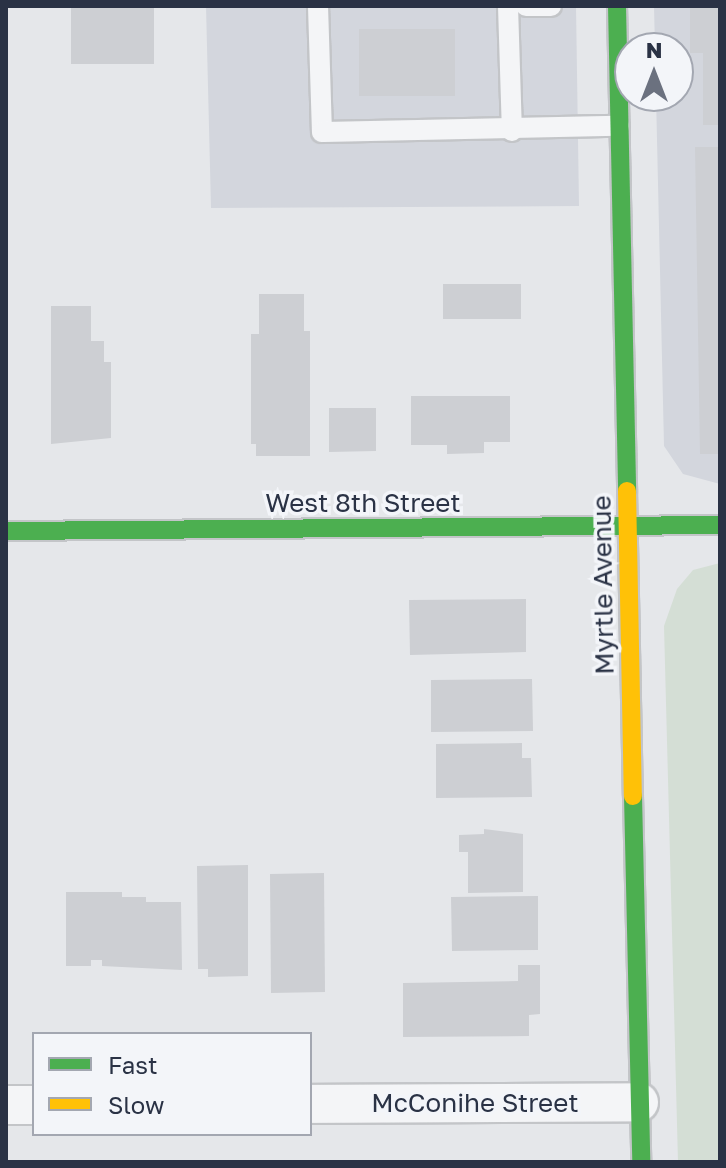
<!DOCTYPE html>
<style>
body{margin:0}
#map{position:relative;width:726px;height:1168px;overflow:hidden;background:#e5e7ea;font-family:"Golos Text",sans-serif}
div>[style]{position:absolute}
.built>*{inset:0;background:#d3d6dd}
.green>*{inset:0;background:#d4ded5}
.building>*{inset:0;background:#cdcfd3}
.roads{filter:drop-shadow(2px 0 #c3c5c8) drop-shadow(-2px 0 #c3c5c8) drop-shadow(0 2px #c3c5c8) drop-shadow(0 -2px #c3c5c8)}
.lane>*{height:20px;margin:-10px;padding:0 10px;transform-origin:10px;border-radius:10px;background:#f4f5f7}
.street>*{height:38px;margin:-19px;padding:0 19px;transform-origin:19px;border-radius:19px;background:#f4f5f7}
.fast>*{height:18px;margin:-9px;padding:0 9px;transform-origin:9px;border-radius:9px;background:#4caf50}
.slow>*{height:18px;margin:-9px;padding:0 9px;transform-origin:9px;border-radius:9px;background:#ffc107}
span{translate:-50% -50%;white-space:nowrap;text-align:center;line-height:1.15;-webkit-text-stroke:7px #f3f5f9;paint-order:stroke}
.street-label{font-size:26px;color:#2a3245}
.frame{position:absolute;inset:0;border:8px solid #2a3245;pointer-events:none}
.legend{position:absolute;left:32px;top:1032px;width:280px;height:104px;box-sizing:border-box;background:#f3f5f9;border:2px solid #a3a7b1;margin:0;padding:10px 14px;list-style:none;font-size:24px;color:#2a3245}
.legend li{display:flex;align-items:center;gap:16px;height:40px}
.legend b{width:40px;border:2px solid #a3a7b1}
.north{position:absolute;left:614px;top:32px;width:80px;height:80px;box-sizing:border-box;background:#f3f5f9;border:2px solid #a3a7b1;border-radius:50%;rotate:0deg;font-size:22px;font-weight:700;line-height:32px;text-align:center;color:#2a3245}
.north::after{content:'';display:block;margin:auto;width:28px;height:36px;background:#6b717f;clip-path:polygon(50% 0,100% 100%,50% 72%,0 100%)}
</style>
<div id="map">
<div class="built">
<div style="clip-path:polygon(206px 6px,576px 6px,579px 206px,211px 208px)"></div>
<div style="clip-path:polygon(654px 6px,720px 6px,720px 484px,683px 474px,664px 446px,656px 96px,678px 96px,678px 48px,655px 48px)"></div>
</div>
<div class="green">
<div style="clip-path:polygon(720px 563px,720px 1162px,678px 1162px,664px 626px,677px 589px,693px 570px)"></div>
</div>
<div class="building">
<div style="clip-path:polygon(71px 6px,154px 6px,154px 64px,71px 64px)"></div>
<div style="clip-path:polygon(690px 6px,720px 6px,720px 125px,703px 125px,703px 53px,690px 53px)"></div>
<div style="clip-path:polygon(359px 29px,455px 29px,455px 96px,359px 96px)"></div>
<div style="clip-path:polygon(695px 147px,720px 147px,720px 454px,700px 454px)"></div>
<div style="clip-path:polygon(443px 284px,521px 284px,521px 319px,443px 319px)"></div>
<div style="clip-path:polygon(259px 294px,304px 294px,304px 331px,310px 331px,310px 456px,256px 456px,256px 444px,251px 444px,251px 334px,259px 334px)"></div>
<div style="clip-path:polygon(51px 306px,91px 306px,91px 341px,104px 341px,104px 362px,111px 362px,111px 438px,51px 444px)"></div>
<div style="clip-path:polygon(411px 396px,510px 396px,510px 442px,484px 442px,484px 453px,447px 454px,447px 445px,411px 445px)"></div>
<div style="clip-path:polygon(329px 408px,376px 408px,376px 451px,329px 452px)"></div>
<div style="clip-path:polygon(526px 599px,526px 652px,410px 655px,409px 600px)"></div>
<div style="clip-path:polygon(532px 679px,533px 731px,431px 732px,431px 680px)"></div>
<div style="clip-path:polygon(522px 743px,522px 758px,531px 758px,532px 797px,436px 798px,436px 744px)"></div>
<div style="clip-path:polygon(484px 829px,523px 834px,523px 892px,468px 893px,468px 852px,459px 852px,459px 835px,484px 834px)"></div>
<div style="clip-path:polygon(248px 865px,248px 976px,208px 977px,208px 969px,198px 969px,197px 866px)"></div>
<div style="clip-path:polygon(324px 873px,325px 992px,271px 993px,270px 874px)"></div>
<div style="clip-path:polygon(66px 892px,122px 892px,122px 897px,146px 897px,146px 902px,181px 902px,182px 970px,102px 966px,102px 960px,91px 960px,91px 966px,66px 966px)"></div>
<div style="clip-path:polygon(538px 896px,538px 950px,452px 951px,451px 897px)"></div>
<div style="clip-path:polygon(518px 965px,540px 965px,540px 1014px,529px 1015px,529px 1036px,403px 1037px,403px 983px,518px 981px)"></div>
</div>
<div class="roads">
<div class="lane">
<div style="left:318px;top:6px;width:126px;rotate:88.2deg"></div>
<div style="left:322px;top:132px;width:297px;rotate:-1.2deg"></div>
<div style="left:508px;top:6px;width:125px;rotate:88.2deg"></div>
<div style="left:526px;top:6px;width:25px"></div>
</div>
<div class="street">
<div style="left:310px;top:1104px;width:329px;rotate:-0.3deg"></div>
<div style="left:6px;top:1105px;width:28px"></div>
</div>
<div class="fast">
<div style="left:617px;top:6px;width:485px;rotate:88.8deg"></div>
<div style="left:6px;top:531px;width:714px;rotate:-0.48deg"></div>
<div style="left:633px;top:796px;width:366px;rotate:88.7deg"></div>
</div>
<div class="slow">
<div style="left:627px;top:491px;width:305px;rotate:88.9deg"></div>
</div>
</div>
<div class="street-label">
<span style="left:363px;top:503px">West 8th Street</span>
<span style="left:603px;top:585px;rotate:-91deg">Myrtle Avenue</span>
<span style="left:475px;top:1103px">McConihe Street</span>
</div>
<div class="frame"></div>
<ul class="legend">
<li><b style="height:10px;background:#4caf50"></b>Fast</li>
<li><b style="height:10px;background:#ffc107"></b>Slow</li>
</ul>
<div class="north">N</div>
</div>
